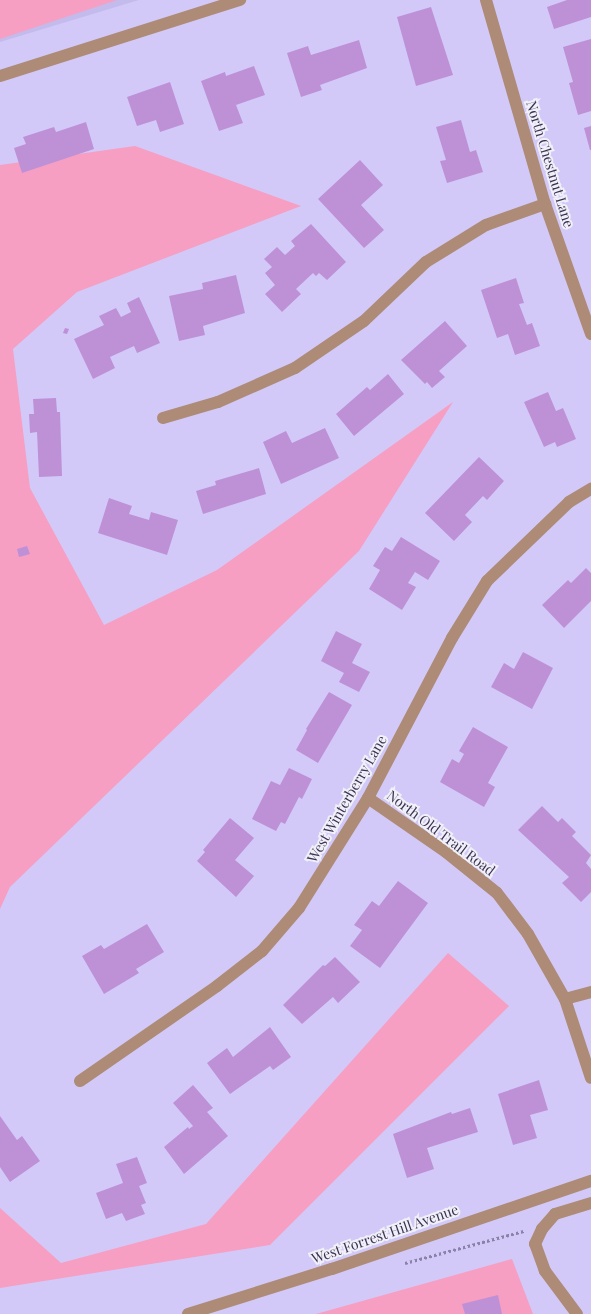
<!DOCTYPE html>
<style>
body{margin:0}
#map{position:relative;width:591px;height:1314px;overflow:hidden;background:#d2c9f8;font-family:"Playfair Display",serif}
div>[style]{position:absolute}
.built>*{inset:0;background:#c4bbed}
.green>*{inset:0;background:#f79ec3}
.building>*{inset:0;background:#be91d7}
.path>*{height:3px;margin-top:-1.5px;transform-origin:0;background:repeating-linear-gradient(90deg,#8a82a9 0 2.5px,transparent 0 5px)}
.minor>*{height:12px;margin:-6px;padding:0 6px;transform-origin:6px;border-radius:6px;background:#ae8b76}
span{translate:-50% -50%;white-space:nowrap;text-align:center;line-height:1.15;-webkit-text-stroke:4px #f1f0f8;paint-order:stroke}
.street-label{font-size:14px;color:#393251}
</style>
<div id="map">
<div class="built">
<div style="clip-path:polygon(0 0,139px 0,0 42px)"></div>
</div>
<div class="green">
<div style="clip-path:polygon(0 0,117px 0,0 39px)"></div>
<div style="clip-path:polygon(135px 146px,301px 206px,77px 292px,13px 349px,30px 488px,104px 625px,217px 570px,453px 402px,359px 551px,10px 887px,0 909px,0 165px)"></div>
<div style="clip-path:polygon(448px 953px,509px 1006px,270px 1245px,0 1288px,0 1208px,61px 1263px,206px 1224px)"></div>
<div style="clip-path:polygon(512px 1259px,533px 1314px,316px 1314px)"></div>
</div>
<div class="building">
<div style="clip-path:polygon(567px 0,591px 0,591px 17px,554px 29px,547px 7px)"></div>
<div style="clip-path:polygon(431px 7px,453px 75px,416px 86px,397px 17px)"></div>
<div style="clip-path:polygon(591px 39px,591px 111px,578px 115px,569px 83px,573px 82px,563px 47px)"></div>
<div style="clip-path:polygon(359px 40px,367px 68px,320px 85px,322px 90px,301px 97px,287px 53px,308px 46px,311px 55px)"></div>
<div style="clip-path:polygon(254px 66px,265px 95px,236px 105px,243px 123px,219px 131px,201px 81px,225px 72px,226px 76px)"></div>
<div style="clip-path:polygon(170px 82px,184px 124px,160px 132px,156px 120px,137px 126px,127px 97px)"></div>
<div style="clip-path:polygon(461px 120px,470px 152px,476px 150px,483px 172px,447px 183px,440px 161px,446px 160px,436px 127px)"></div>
<div style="clip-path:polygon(86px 122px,94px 149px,22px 173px,14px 148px,26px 144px,23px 137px,54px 127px,56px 132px)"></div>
<div style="clip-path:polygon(591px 126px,591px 150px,590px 150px,584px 128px)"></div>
<div style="clip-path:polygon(360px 160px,383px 185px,361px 205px,384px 230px,364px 248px,318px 199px)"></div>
<div style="clip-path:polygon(311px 224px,346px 262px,327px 280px,319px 273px,316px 276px,313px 273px,296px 289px,301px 294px,282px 312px,265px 294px,275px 285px,265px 273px,272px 267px,264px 259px,277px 247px,285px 255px,295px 246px,291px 241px)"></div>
<div style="clip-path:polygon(236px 275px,245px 313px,203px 326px,205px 335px,179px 341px,169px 296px,203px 289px,202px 283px)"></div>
<div style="clip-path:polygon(516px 278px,524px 303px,519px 304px,527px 325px,532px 323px,540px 346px,515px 355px,508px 334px,497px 338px,481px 290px)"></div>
<div style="clip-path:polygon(139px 297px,160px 343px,137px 353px,134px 346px,110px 357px,115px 368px,93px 379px,74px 339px,104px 325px,99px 316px,116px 308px,121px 317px,131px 312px,127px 303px)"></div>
<div style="clip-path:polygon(445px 321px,467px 346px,439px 371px,445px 377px,432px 388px,427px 382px,425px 384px,401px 360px)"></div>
<div style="clip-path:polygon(65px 328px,69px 329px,67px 334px,63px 333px)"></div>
<div style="clip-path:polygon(388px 374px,404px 394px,354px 436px,336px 414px,367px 387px,370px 390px)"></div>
<div style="clip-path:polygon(548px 392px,556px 411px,563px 408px,576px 439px,557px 447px,555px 442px,544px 447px,524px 402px)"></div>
<div style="clip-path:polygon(56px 398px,57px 412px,60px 412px,62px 476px,39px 477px,37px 432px,30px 433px,29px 414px,34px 414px,33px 399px)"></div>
<div style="clip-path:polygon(325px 428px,339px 458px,281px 484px,263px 442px,286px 431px,292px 443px)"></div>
<div style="clip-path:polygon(479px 457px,504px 481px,487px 500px,483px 496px,465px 515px,472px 522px,454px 541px,425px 513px)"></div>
<div style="clip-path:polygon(259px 468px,266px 494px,203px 514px,196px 491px,216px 485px,215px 481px)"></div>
<div style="clip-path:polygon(109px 498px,132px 506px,129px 514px,149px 520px,151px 512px,178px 520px,167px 555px,98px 533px)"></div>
<div style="clip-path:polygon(401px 537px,440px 561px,428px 580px,415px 572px,408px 583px,416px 587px,402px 610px,369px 589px,380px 570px,373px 566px,385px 547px,392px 551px)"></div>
<div style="clip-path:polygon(27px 546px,30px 554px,19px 557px,17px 549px)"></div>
<div style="clip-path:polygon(586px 568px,591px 573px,591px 601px,564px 628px,542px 605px,568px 580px,571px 583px)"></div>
<div style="clip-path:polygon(336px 631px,362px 644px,352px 663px,370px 672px,359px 692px,339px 682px,344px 673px,321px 661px)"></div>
<div style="clip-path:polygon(523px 652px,553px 668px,532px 709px,491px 687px,504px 663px,514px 669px)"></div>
<div style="clip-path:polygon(329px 692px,352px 705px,318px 763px,296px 750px,307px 730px,306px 729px)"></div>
<div style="clip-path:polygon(473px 727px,508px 747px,488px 783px,495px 787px,484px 807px,440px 782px,452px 759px,459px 763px,464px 754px,459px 751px)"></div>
<div style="clip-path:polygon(289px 768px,312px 779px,302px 799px,299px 797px,285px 824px,281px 822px,276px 831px,252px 819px,271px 781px,280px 785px)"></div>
<div style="clip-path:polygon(542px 806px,558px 822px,562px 818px,576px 832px,572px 836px,591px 855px,586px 863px,591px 869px,591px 892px,581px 902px,562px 883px,569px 877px,518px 830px)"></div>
<div style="clip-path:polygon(230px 818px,254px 838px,235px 860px,254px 876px,236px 897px,197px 861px,205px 852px,203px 850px)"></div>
<div style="clip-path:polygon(398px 881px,428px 903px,380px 968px,350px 946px,362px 930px,354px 925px,372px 901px,379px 906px)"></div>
<div style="clip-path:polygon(147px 924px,164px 952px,136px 969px,139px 973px,104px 994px,82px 956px,101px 945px,104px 949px)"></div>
<div style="clip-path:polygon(335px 957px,360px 982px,338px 1003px,333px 997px,302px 1024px,283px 1005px,323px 965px,325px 966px)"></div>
<div style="clip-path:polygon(270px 1027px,291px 1057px,273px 1070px,270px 1066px,230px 1094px,207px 1063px,227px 1048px,233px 1057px)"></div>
<div style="clip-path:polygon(539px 1080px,548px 1110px,530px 1115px,537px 1138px,513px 1145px,498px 1094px)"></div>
<div style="clip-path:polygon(193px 1085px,213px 1108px,207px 1112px,228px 1136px,184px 1174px,164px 1147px,188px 1127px,189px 1129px,193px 1126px,173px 1103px)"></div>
<div style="clip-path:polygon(470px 1108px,478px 1132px,427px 1148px,434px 1169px,407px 1178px,393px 1134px,451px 1112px,452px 1114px)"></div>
<div style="clip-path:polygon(0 1116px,17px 1140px,22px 1136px,40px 1161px,10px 1182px,0 1167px)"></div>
<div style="clip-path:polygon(137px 1157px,147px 1183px,139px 1186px,146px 1203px,141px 1205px,145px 1214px,126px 1221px,122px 1213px,106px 1219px,96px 1193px,123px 1183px,116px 1164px)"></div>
<div style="clip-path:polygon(498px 1295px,502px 1314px,465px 1314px,462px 1304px)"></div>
</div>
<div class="path">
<div style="left:405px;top:1263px;width:123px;rotate:-15.1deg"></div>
</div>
<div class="minor">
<div style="left:486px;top:0;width:212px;rotate:73.9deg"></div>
<div style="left:545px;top:204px;width:138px;rotate:70.5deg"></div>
<div style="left:0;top:76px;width:252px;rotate:-17.6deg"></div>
<div style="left:163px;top:418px;width:57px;rotate:-16.2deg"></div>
<div style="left:218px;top:402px;width:84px;rotate:-23.8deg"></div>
<div style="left:295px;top:368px;width:83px;rotate:-34.3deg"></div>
<div style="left:364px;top:321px;width:86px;rotate:-43.6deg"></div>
<div style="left:426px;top:262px;width:70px;rotate:-31.7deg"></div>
<div style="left:486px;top:225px;width:63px;rotate:-19.6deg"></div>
<div style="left:368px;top:798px;width:95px;rotate:34.7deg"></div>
<div style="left:446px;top:852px;width:65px;rotate:38.8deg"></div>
<div style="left:497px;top:893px;width:51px;rotate:52.9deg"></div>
<div style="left:528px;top:934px;width:75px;rotate:60.4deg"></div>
<div style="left:565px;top:999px;width:83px;rotate:71.8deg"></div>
<div style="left:565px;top:999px;width:27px;rotate:-15deg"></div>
<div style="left:80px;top:1081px;width:167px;rotate:-34.7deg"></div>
<div style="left:217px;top:986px;width:57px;rotate:-37.9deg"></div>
<div style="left:262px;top:951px;width:57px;rotate:-49.3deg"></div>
<div style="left:299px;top:908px;width:130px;rotate:-57.9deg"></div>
<div style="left:368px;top:798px;width:181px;rotate:-62.3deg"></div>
<div style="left:452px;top:638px;width:67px;rotate:-58.4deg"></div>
<div style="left:487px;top:581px;width:114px;rotate:-43.9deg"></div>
<div style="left:569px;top:502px;width:26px;rotate:-31deg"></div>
<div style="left:188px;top:1314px;width:151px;rotate:-17.4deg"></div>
<div style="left:332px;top:1269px;width:274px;rotate:-18.8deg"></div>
<div style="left:577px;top:1314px;width:54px;rotate:-126.7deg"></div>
<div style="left:545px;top:1271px;width:29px;rotate:-110deg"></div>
<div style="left:535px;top:1244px;width:17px;rotate:-65deg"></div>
<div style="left:542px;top:1229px;width:20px;rotate:-49deg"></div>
<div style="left:555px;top:1214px;width:38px;rotate:-17deg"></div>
</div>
<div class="street-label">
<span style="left:550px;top:164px;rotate:73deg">North Chestnut Lane</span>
<span style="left:347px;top:799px;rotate:-60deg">West Winterberry Lane</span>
<span style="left:441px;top:833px;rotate:37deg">North Old Trail Road</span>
<span style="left:385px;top:1234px;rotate:-19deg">West Forrest Hill Avenue</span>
</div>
</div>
